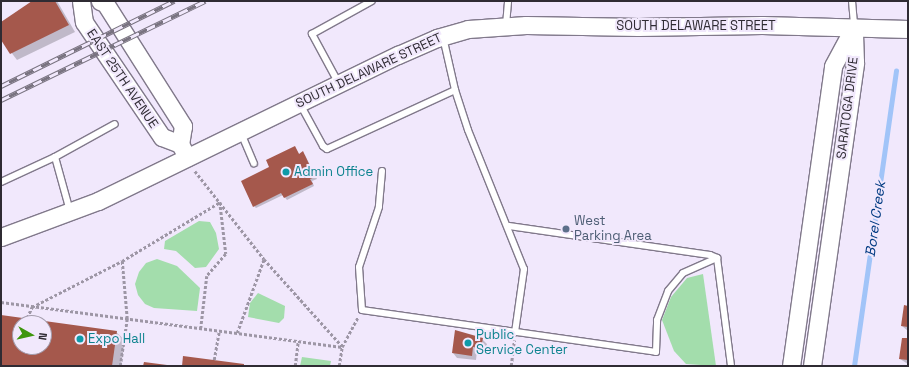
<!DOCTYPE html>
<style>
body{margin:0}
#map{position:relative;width:909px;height:367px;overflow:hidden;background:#f1e8fc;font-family:"Space Grotesk",sans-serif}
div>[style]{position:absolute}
.green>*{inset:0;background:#a3ddac}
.shadow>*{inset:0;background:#0003}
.stream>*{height:4.5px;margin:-2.25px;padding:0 2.25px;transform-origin:2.25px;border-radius:2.25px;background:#a1c4f8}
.building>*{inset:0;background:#a5584c}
.path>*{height:2.5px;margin-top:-1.25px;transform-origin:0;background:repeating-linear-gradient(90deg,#9d96a5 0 3px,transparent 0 5px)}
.roads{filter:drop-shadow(1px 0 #81798b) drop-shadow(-1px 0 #81798b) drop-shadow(0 1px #81798b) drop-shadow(0 -1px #81798b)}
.lane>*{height:6px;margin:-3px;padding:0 3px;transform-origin:3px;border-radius:3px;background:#fff}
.secondary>*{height:17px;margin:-8.5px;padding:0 8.5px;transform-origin:8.5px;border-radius:8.5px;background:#fff}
.rail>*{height:4.5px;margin-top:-2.25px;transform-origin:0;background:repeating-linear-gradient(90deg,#f1e8fc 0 9px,#797380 0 18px);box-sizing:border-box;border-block:1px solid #797380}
.dots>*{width:11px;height:11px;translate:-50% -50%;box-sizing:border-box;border:2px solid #f1e8fc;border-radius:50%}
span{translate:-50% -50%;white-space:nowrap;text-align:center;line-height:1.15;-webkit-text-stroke:4px #f1e8fc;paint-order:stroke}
.street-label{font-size:13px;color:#2f2b33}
.culture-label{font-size:13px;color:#0d838f}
.left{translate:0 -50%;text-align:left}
.service-label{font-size:13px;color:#4e5e75}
.water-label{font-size:14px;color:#003a82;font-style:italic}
.frame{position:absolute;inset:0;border:2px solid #2f2b33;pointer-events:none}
.north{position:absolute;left:12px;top:315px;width:40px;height:40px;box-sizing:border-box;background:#f1e8fc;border:1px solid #a39cac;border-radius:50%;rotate:98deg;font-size:11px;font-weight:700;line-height:16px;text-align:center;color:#2f2b33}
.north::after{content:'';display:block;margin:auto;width:14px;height:18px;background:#3e960d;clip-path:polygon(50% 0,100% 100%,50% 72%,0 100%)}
</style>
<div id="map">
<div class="green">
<div style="clip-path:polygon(199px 221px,210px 222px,216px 233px,219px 249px,206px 267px,195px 268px,176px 251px,164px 249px,165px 241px)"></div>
<div style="clip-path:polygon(157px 259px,177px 266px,200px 288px,197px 311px,154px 308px,145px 304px,138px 295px,135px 284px,139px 272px,146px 263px)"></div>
<div style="clip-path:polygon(703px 274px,716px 366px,686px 364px,674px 351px,662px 320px,671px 297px,687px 278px)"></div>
<div style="clip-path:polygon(258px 293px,285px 306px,284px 318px,279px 323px,248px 317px,250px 303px)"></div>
<div style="clip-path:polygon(302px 357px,331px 361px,330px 366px,300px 366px)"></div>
</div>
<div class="shadow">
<div style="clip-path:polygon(33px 1px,57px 1px,75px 32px,17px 60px,1px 39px,1px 23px)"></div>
<div style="clip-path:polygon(295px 147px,299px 154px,305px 155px,317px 179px,312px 181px,314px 186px,287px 200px,283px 195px,256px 208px,254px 206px,270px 167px)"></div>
<div style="clip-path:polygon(908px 307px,908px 331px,902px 326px)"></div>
<div style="clip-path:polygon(evenodd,1px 316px,116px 332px,125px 340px,121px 366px,1px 366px,1px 316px,20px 323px,44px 323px,44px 347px,20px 347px,20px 323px)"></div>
<div style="clip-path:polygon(482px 339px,487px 344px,485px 352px,477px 351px,476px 360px,457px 358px,453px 353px)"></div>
<div style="clip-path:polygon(908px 339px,908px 364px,900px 359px)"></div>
</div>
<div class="stream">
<div style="left:854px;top:366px;width:298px;rotate:-81.9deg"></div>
</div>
<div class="building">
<div style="clip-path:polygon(32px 1px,55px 1px,69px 25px,10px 54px,1px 40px,1px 22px)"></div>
<div style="clip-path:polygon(295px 146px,299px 154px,303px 151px,315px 177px,310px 179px,313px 184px,284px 198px,281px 193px,253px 207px,241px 181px,269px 167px,266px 160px)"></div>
<div style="clip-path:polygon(904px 305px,908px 306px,908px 327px,901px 326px)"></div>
<div style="clip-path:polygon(evenodd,1px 315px,117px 331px,112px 366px,1px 366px,1px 315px,20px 323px,44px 323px,44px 347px,20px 347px,20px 323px)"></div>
<div style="clip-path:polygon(455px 330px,483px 338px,481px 348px,473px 347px,472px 356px,452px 353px)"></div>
<div style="clip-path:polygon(902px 338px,908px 338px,908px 360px,899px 359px)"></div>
<div style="clip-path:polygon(183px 356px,244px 364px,244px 366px,182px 366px)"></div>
<div style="clip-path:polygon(144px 362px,167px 365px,167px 366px,143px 366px)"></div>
</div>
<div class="path">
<div style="left:195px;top:171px;width:112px;rotate:51.9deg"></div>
<div style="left:264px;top:259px;width:117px;rotate:48.1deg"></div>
<div style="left:1px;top:302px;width:344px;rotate:7.5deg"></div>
<div style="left:27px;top:318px;width:12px;rotate:-66deg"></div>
<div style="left:32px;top:307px;width:101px;rotate:-27.1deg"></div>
<div style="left:122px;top:261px;width:114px;rotate:-31deg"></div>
<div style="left:220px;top:202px;width:52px;rotate:83.4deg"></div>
<div style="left:226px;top:254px;width:29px;rotate:131deg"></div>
<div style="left:207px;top:276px;width:52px;rotate:96.6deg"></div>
<div style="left:237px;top:333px;width:79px;rotate:-70deg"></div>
<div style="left:214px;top:360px;width:29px;rotate:-80deg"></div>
<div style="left:120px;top:366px;width:48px;rotate:-81.5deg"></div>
<div style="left:127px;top:319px;width:58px;rotate:-94.9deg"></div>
<div style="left:295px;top:366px;width:25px;rotate:-83deg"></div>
<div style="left:339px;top:366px;width:19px;rotate:-81deg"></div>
<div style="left:342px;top:347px;width:34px;rotate:-62deg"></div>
<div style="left:511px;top:366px;width:26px;rotate:-83deg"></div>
</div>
<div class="roads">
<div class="lane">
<div style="left:852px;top:1px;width:25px;rotate:85deg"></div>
<div style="left:506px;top:25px;width:24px;rotate:-85deg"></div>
<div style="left:443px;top:37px;width:54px;rotate:77.2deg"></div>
<div style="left:455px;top:90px;width:42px;rotate:72deg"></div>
<div style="left:468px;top:130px;width:150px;rotate:68.1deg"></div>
<div style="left:524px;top:269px;width:64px;rotate:98.1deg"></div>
<div style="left:338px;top:82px;width:55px;rotate:-118.4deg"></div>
<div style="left:312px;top:34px;width:68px;rotate:-28.8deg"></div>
<div style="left:300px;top:104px;width:48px;rotate:61.3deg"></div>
<div style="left:323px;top:146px;width:5px;rotate:37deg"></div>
<div style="left:327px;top:149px;width:141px;rotate:-24.7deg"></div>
<div style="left:241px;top:133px;width:33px;rotate:67deg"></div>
<div style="left:55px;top:157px;width:56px;rotate:74.5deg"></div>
<div style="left:382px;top:171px;width:36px;rotate:95deg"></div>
<div style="left:379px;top:207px;width:63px;rotate:108.4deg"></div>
<div style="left:359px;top:267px;width:43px;rotate:86deg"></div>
<div style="left:362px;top:310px;width:297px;rotate:8.1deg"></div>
<div style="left:656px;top:352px;width:32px;rotate:-88deg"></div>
<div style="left:657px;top:320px;width:31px;rotate:-69deg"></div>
<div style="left:668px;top:291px;width:23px;rotate:-50deg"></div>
<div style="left:683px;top:273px;width:37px;rotate:-24deg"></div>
<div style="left:1px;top:182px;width:60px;rotate:-24.8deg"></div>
<div style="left:55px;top:157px;width:68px;rotate:-28.8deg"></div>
<div style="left:509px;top:226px;width:203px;rotate:8.2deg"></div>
<div style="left:710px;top:255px;width:8px;rotate:23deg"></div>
<div style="left:717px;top:258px;width:109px;rotate:82.6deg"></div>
</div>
<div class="secondary">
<div style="left:81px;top:1px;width:21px;rotate:82deg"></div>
<div style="left:84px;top:22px;width:139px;rotate:55.9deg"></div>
<div style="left:162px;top:137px;width:19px;rotate:21deg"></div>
<div style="left:180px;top:144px;width:15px;rotate:62deg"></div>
<div style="left:100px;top:1px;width:5px;rotate:22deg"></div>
<div style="left:105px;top:3px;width:146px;rotate:57.6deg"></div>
<div style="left:183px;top:126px;width:18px;rotate:99deg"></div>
<div style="left:1px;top:237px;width:103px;rotate:-20.4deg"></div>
<div style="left:98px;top:201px;width:334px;rotate:-26deg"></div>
<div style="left:398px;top:55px;width:43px;rotate:-23.6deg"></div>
<div style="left:437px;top:38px;width:32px;rotate:-16deg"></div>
<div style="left:468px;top:29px;width:58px;rotate:-3.9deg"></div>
<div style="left:526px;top:25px;width:112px;rotate:1deg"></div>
<div style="left:638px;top:27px;width:124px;rotate:-0.9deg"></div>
<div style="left:762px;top:25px;width:146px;rotate:1.6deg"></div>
<div style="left:791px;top:366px;width:303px;rotate:-82deg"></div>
<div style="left:833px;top:66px;width:44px;rotate:-61.7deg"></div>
<div style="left:812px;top:366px;width:307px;rotate:-81.9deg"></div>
<div style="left:855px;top:62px;width:34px;rotate:-92deg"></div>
</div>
</div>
<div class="rail">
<div style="left:1px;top:86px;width:193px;rotate:-26.2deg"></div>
<div style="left:1px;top:100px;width:227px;rotate:-25.9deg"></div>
</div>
<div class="dots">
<div style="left:286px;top:172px;background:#0f9aa8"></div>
<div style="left:566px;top:229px;background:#5c6f8a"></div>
<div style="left:80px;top:339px;background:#0f9aa8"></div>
<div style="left:468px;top:343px;background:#0f9aa8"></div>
</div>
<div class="street-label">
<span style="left:696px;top:26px">SOUTH DELAWARE STREET</span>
<span style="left:369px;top:71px;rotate:-25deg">SOUTH DELAWARE STREET</span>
<span style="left:122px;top:79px;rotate:56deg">EAST 25TH AVENUE</span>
<span style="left:848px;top:108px;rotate:-83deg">SARATOGA DRIVE</span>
</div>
<div class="culture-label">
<span class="left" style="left:294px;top:172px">Admin Office</span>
<span class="left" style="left:476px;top:343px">Public<br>Service Center</span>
<span class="left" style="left:88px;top:339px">Expo Hall</span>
</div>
<div class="service-label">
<span class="left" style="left:574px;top:229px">West<br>Parking Area</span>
</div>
<div class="water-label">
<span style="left:875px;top:219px;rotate:-82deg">Borel Creek</span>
</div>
<div class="frame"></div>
<div class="north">N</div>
</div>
